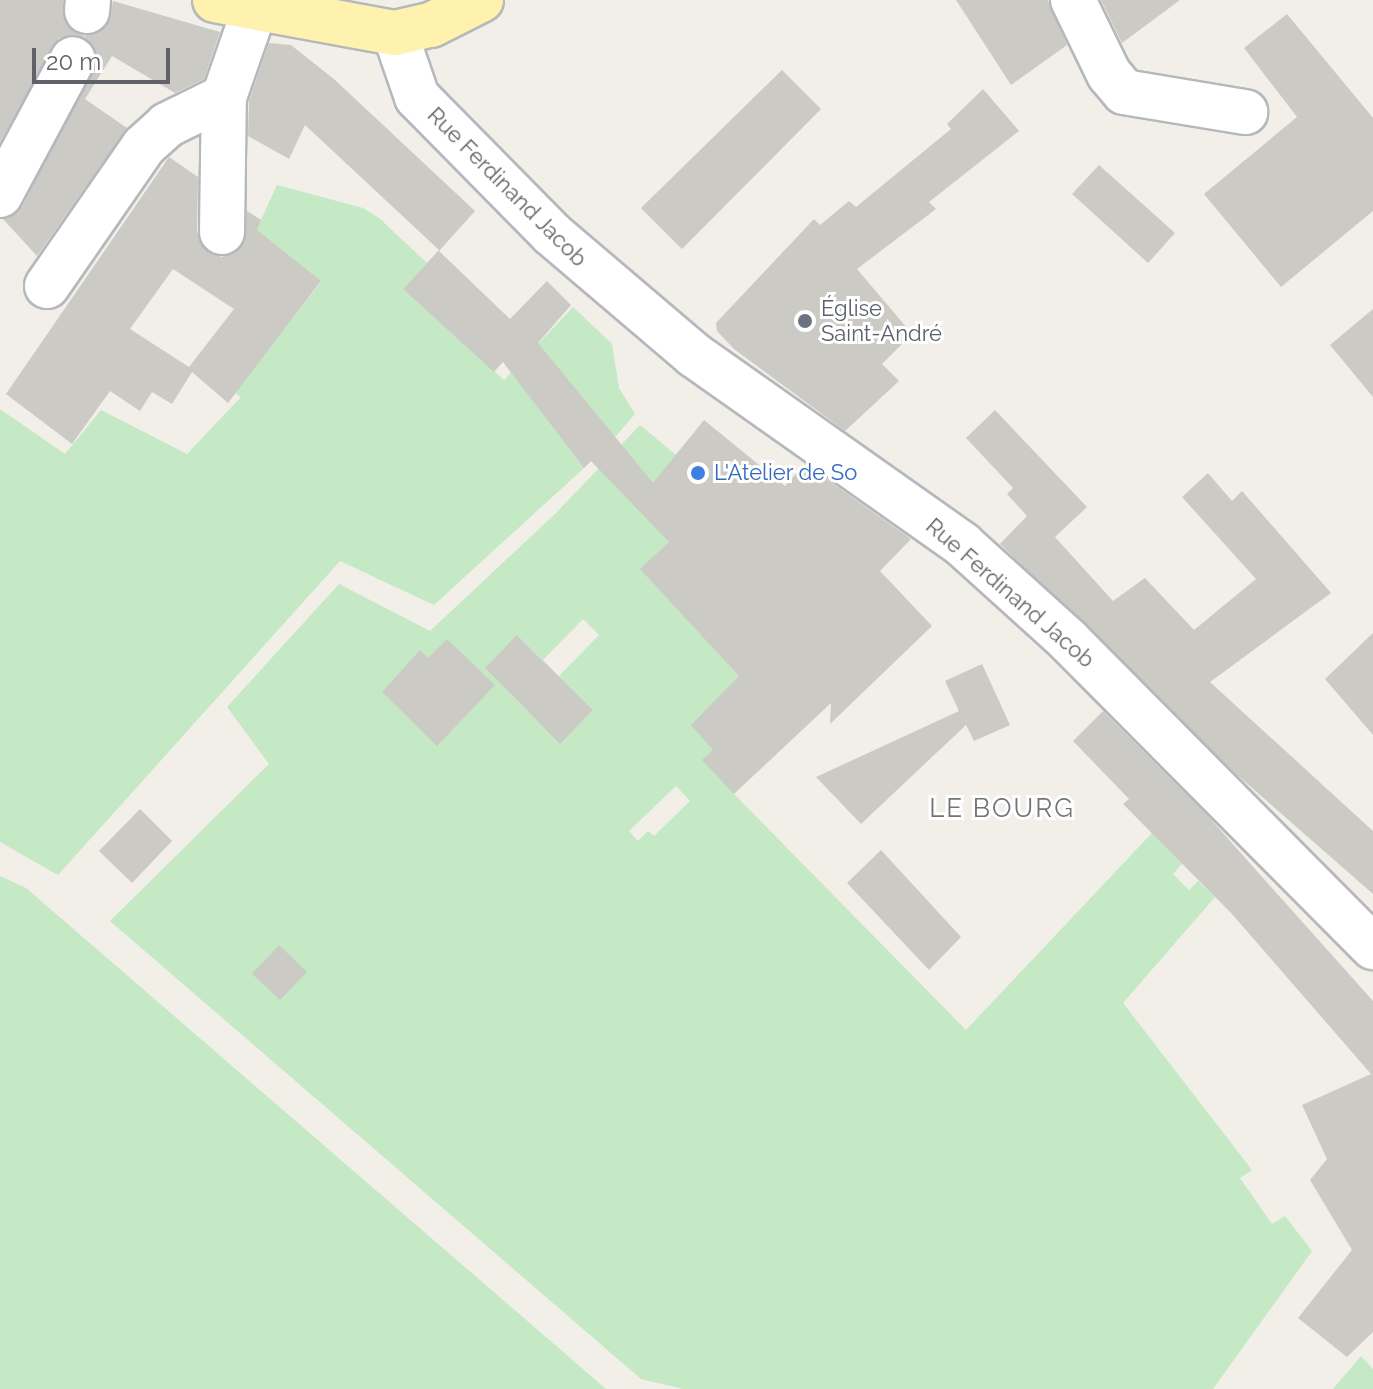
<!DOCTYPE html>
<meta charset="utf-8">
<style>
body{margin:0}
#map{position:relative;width:1373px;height:1389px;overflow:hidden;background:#f1efe8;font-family:Raleway,sans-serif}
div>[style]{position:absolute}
.green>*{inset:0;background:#c5e8c5}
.building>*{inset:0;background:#cccac5}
.roads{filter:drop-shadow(2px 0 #b5b8bc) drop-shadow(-2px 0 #b5b8bc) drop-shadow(0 2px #b5b8bc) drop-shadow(0 -2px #b5b8bc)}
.minor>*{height:44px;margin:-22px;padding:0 22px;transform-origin:22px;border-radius:22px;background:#fff}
.major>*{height:44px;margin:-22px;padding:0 22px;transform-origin:22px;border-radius:22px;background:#fff2af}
.dots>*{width:22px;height:22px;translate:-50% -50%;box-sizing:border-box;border:4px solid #fff;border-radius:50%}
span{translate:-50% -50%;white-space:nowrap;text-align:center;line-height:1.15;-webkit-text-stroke:6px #fff;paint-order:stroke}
.street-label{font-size:22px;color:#5f6368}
.worship-label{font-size:22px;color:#5b616d}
.left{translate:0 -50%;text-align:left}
.shop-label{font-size:22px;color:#366cbe}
.quarter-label{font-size:26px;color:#70757a;letter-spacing:2px}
.scale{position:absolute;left:32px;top:48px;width:138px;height:36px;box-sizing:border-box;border:4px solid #5f6368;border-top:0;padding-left:10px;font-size:24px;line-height:28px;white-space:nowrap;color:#5f6368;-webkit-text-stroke:6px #fff;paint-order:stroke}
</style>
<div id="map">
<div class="green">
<div style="clip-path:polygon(277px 185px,363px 208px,379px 218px,427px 263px,403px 289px,504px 380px,573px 307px,612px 344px,619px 388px,635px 414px,615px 437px,538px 407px,584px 468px,434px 605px,340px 561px,58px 875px,0 842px,0 409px,65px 454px,101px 410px,187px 454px,241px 397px,235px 393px,321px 282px,256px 231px)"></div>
<div style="clip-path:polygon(evenodd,640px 425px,676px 455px,667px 540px,706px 582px,715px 649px,739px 676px,734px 794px,966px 1030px,1152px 833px,1182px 864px,1173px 874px,1189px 890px,1198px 881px,1215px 897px,1123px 1003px,1252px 1170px,1240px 1178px,1272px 1224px,1285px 1216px,1312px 1251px,1213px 1389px,683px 1389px,641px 1379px,110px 921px,269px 764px,227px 707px,339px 584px,430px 631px,555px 514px,640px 425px,583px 619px,599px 635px,559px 676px,593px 710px,560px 743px,510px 694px,517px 635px,543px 660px,583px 619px,640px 425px,676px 786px,690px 801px,654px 836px,648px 831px,638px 841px,629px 831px,676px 786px)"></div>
<div style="clip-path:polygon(0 876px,26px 888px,606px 1389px,0 1389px)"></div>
<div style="clip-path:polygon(1361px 1356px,1373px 1369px,1373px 1389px,1333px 1389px)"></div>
</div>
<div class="building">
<div style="clip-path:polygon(0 0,63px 0,65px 22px,84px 36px,107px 26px,113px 1px,220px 32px,204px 79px,175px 93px,112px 56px,85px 99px,127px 128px,37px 256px,3px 219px,22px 207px,98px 57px,84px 37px,59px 38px,0 142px)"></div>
<div style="clip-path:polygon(956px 0,1048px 0,1067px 45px,1011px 85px)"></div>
<div style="clip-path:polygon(1101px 0,1180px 0,1122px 43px)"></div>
<div style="clip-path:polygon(1287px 14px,1373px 118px,1373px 211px,1281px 287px,1204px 194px,1297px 117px,1244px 48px)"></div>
<div style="clip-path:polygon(269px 43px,291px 45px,335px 80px,475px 211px,439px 251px,510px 319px,547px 281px,571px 305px,538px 343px,653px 483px,704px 420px,785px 486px,805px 464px,911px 539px,880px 571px,932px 626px,830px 724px,831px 703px,734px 794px,702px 760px,713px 750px,691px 725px,739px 676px,640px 569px,669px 542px,591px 461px,584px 468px,503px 362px,494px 372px,403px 289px,439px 250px,305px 125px,289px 159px,248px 136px,249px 101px)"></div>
<div style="clip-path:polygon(782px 70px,821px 109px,682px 249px,641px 208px)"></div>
<div style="clip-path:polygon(983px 89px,1019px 131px,929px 202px,936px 209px,857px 269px,907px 328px,903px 332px,908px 338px,882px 364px,899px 381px,845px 431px,734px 349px,717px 331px,716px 323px,814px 219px,820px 225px,849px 201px,856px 207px,951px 129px,947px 124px)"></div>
<div style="clip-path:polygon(evenodd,169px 157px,198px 177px,197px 232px,209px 253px,222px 257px,243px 245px,247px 211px,261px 220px,257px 230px,321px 281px,228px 403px,192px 372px,172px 404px,152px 392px,140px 411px,110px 391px,72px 444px,6px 394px,169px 157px,173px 269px,234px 309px,189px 367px,130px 329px,173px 269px)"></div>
<div style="clip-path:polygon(1099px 165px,1175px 233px,1148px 263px,1072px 194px)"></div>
<div style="clip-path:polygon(1373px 309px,1373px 397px,1330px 345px)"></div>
<div style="clip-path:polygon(995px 410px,1087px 507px,1055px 537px,1113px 601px,1145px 578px,1194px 630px,1256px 579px,1182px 497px,1208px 473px,1232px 501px,1242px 491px,1331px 593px,1210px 682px,1373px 831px,1373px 894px,1235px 773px,1000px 544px,1027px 516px,1007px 494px,1013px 488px,966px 438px)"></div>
<div style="clip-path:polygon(1373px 633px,1373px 735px,1325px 679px)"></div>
<div style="clip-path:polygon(517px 635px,593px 710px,560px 744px,485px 668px)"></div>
<div style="clip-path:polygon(447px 639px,495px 685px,437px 746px,382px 692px,420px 650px,428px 658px)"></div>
<div style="clip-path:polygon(982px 664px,1010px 725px,974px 741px,966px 725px,861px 824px,816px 777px,959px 711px,945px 681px)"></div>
<div style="clip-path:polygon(1103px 711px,1206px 814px,1373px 1001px,1373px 1332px,1347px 1357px,1298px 1318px,1352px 1250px,1310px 1180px,1327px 1159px,1302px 1105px,1371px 1074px,1232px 914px,1123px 804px,1129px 799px,1073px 741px)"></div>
<div style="clip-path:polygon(140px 809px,172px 841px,132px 883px,99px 851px)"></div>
<div style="clip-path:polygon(881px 850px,961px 937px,929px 970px,847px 883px)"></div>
<div style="clip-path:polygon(279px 945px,307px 972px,280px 1000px,252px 974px)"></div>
</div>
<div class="roads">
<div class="minor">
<div style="left:1073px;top:0;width:82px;rotate:64.1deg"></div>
<div style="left:1109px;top:74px;width:23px;rotate:50deg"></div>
<div style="left:1124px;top:92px;width:123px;rotate:9.4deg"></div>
<div style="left:87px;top:11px;width:11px;rotate:-85deg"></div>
<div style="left:395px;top:33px;width:68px;rotate:71deg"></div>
<div style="left:417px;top:97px;width:192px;rotate:45.4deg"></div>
<div style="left:552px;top:234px;width:187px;rotate:40.4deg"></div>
<div style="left:694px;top:355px;width:329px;rotate:35.2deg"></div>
<div style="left:963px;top:545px;width:142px;rotate:42.1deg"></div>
<div style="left:1068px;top:640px;width:433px;rotate:45.2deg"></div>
<div style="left:0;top:195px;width:154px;rotate:-61.8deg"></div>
<div style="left:222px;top:232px;width:135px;rotate:-89.2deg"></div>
<div style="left:224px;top:97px;width:94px;rotate:-70.8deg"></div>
<div style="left:47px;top:286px;width:170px;rotate:-55.3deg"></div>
<div style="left:144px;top:146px;width:31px;rotate:-42deg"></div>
<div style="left:167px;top:125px;width:64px;rotate:-26.2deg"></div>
</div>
<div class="major">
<div style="left:215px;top:0;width:183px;rotate:10.4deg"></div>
<div style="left:395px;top:33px;width:37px;rotate:-13deg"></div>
<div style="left:431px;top:25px;width:56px;rotate:-26.6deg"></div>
</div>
</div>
<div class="dots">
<div style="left:805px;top:321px;background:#6b7280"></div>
<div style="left:698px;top:473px;background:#3f7fe0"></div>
</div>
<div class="street-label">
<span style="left:507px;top:187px;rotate:45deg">Rue Ferdinand Jacob</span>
<span style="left:1010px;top:593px;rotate:41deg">Rue Ferdinand Jacob</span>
</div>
<div class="worship-label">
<span class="left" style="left:821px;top:321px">Église<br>Saint-André</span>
</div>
<div class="shop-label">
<span class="left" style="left:714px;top:473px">L'Atelier de So</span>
</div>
<div class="quarter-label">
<span style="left:1002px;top:809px">LE BOURG</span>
</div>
<div class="scale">20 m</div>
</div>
